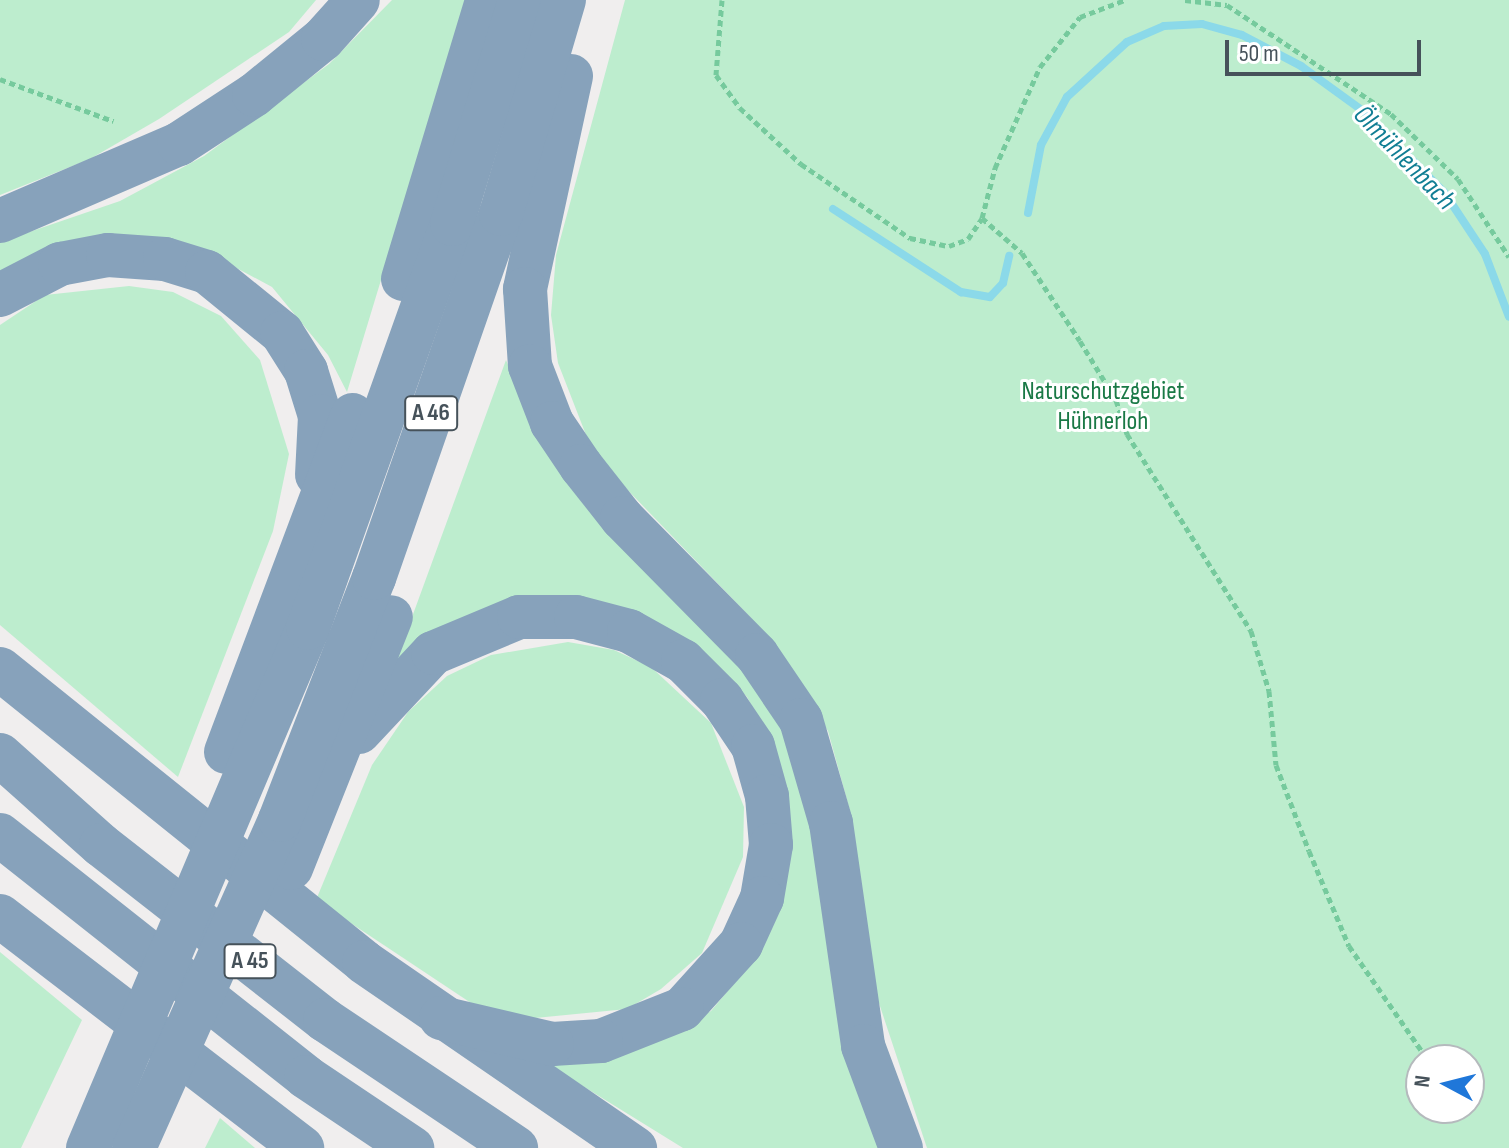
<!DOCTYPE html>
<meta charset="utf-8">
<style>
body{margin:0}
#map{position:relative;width:1509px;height:1148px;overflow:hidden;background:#f0eeee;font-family:"Sofia Sans Condensed",sans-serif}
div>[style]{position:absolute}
.green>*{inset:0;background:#bdedce}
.stream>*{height:8px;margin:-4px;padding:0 4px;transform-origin:4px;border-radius:4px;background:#8bd9e9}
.path>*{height:5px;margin-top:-2.5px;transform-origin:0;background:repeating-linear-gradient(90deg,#76ca9d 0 6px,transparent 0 10px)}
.highway>*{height:44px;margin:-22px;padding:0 22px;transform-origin:22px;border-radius:22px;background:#87a2bb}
span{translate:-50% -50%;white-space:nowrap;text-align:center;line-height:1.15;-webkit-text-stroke:6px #fff;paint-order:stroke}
.shield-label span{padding:2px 6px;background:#fff;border:2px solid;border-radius:6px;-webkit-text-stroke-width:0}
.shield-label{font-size:24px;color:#46525a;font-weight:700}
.park-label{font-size:26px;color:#1a7946}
.water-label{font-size:28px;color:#117e94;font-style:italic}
.north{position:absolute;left:1405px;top:1044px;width:80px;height:80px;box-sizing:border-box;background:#fff;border:2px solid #b5babd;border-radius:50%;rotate:277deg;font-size:22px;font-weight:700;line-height:32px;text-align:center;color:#46525a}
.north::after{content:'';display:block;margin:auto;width:28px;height:36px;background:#1f77d9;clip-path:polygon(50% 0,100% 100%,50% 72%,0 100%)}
.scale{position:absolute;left:1225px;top:40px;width:196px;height:36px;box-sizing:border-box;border:4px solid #46525a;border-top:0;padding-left:10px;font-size:24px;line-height:28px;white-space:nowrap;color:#46525a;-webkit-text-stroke:6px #fff;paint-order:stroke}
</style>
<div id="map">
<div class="green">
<div style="clip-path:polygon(0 0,316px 0,289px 32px,159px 119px,90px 159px,0 195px)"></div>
<div style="clip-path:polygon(392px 0,466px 0,347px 392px,328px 355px,272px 287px,203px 250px,0 275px,0 242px,120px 201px,204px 156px,329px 64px)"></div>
<div style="clip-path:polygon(evenodd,625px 0,1509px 0,1509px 1148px,927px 1148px,871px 979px,850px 811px,828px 731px,751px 618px,619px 481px,588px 440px,558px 363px,551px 315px,556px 255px,625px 0,1421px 1060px,1469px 1060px,1469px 1108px,1421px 1108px,1421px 1060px)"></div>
<div style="clip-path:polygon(129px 286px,173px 292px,221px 316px,260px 360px,289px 454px,273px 531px,178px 777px,0 625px,0 325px,45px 295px)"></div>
<div style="clip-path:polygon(506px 360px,525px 406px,725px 639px,790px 736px,881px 1148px,683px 1148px,539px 1059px,675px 1029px,711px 1011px,741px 975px,765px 730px,747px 697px,722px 671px,626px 612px,393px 669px)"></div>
<div style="clip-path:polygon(568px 642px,614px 650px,651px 667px,711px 723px,744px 807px,743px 857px,702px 953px,661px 989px,627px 1009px,525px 1019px,471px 1003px,316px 900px,372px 765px,408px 712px,447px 676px,491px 655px)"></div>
<div style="clip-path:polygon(0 952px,82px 1020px,21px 1148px,0 1148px)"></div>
<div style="clip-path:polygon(220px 1118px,255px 1148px,205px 1148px)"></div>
</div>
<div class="stream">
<div style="left:833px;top:209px;width:153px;rotate:33deg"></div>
<div style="left:961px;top:292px;width:29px;rotate:10deg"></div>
<div style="left:990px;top:297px;width:19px;rotate:-47deg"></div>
<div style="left:1003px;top:283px;width:28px;rotate:-77deg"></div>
<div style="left:1028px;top:213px;width:69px;rotate:-79.2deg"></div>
<div style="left:1041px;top:145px;width:55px;rotate:-61.6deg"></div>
<div style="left:1067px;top:97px;width:81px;rotate:-42.5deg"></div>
<div style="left:1127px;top:42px;width:40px;rotate:-23.4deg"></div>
<div style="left:1164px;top:26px;width:38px;rotate:-3deg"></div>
<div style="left:1202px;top:24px;width:41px;rotate:15.4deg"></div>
<div style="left:1242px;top:35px;width:67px;rotate:27.7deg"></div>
<div style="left:1301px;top:66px;width:80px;rotate:35.9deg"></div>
<div style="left:1366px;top:113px;width:111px;rotate:45.4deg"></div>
<div style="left:1444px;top:192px;width:74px;rotate:56.5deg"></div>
<div style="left:1485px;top:254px;width:67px;rotate:69.1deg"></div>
</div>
<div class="path">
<div style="left:722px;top:0;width:75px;rotate:94.6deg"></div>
<div style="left:716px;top:75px;width:41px;rotate:54deg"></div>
<div style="left:740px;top:108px;width:83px;rotate:42.6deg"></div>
<div style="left:801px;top:164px;width:132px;rotate:34.2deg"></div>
<div style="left:910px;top:238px;width:40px;rotate:12deg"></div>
<div style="left:949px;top:246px;width:20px;rotate:-20deg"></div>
<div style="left:968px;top:239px;width:25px;rotate:-56deg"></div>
<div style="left:982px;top:218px;width:52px;rotate:-75.4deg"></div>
<div style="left:995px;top:168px;width:111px;rotate:-66deg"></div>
<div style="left:1040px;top:67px;width:64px;rotate:-51.3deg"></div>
<div style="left:1080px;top:17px;width:48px;rotate:-20.7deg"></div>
<div style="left:1185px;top:0;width:42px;rotate:6.8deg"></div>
<div style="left:1227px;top:5px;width:197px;rotate:33.6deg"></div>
<div style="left:1391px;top:114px;width:93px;rotate:44.1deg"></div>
<div style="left:1458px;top:179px;width:93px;rotate:56.8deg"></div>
<div style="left:0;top:79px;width:121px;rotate:20.4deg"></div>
<div style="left:982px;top:218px;width:53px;rotate:41.2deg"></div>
<div style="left:1022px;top:253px;width:105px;rotate:56.6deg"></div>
<div style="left:1080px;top:341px;width:69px;rotate:58.6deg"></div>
<div style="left:1116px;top:400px;width:36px;rotate:72deg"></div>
<div style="left:1127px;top:434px;width:233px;rotate:57.8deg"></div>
<div style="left:1251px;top:631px;width:63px;rotate:73.3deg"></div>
<div style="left:1269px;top:691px;width:74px;rotate:84.6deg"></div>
<div style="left:1276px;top:765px;width:92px;rotate:69deg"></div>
<div style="left:1309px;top:851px;width:103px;rotate:67.2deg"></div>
<div style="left:1349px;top:946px;width:139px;rotate:55.3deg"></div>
</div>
<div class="highway">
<div style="left:571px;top:76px;width:218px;rotate:102.2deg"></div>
<div style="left:525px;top:289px;width:77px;rotate:86.3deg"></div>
<div style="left:530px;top:366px;width:61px;rotate:68.9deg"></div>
<div style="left:552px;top:423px;width:52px;rotate:56deg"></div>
<div style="left:581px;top:466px;width:66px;rotate:51.7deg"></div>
<div style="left:622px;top:518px;width:192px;rotate:45.4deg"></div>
<div style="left:757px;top:655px;width:78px;rotate:55.9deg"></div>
<div style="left:801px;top:720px;width:107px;rotate:73.8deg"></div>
<div style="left:831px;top:823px;width:225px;rotate:81.8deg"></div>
<div style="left:863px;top:1046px;width:109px;rotate:69.6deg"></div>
<div style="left:0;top:221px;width:195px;rotate:-23.3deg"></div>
<div style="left:179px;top:144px;width:90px;rotate:-33.2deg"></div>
<div style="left:254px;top:95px;width:89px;rotate:-39.1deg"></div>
<div style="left:323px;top:39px;width:52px;rotate:-48.1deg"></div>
<div style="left:403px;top:279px;width:291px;rotate:-73.2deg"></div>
<div style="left:0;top:295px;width:68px;rotate:-27.3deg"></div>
<div style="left:60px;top:264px;width:49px;rotate:-10.6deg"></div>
<div style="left:108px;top:255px;width:57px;rotate:4deg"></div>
<div style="left:165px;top:259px;width:44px;rotate:17.2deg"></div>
<div style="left:207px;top:272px;width:97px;rotate:39.1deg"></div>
<div style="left:282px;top:333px;width:45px;rotate:57.7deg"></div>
<div style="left:306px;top:371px;width:47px;rotate:72.7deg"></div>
<div style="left:320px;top:416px;width:59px;rotate:92.9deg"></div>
<div style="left:0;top:669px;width:467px;rotate:38.8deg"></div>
<div style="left:364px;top:962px;width:329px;rotate:34.5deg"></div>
<div style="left:359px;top:732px;width:108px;rotate:-46.9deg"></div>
<div style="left:433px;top:653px;width:93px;rotate:-22.7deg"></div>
<div style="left:519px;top:617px;width:57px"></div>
<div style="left:576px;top:617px;width:55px;rotate:14.8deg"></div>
<div style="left:629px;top:631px;width:62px;rotate:29.1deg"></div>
<div style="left:683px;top:661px;width:55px;rotate:45deg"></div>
<div style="left:722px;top:700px;width:55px;rotate:56deg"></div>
<div style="left:753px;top:746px;width:52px;rotate:74.4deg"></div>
<div style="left:767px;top:796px;width:49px;rotate:85.3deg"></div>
<div style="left:771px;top:845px;width:54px;rotate:99.6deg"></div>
<div style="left:762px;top:898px;width:51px;rotate:114.5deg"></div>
<div style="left:741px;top:944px;width:88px;rotate:132.2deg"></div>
<div style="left:682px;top:1009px;width:87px;rotate:158.4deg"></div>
<div style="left:601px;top:1041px;width:49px;rotate:176.5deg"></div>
<div style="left:552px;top:1044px;width:114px;rotate:-166.8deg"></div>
<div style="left:226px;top:752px;width:360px;rotate:-69.4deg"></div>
<div style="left:0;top:755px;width:135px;rotate:41.7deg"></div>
<div style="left:101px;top:845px;width:284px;rotate:38deg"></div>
<div style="left:325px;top:1020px;width:230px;rotate:33.8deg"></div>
<div style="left:0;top:835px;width:390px;rotate:38.3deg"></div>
<div style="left:306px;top:1077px;width:128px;rotate:33.8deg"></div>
<div style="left:291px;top:868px;width:270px;rotate:-68.3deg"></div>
<div style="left:0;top:916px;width:381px;rotate:37.5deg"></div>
<div style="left:88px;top:1148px;width:565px;rotate:-67.07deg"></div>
<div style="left:308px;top:628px;width:429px;rotate:-70.4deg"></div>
<div style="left:452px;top:224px;width:234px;rotate:-73.1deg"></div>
<div style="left:134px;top:1148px;width:359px;rotate:-66deg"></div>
<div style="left:280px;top:820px;width:260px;rotate:-68.8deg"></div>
<div style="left:374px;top:578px;width:386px;rotate:-70.8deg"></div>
<div style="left:501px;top:214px;width:223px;rotate:-73.6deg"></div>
</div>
<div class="shield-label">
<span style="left:431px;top:413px">A 46</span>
<span style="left:250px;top:961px">A 45</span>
</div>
<div class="park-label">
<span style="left:1103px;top:407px">Naturschutzgebiet<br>Hühnerloh</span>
</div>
<div class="water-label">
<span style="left:1404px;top:158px;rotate:46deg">Ölmühlenbach</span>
</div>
<div class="north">N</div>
<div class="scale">50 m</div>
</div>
